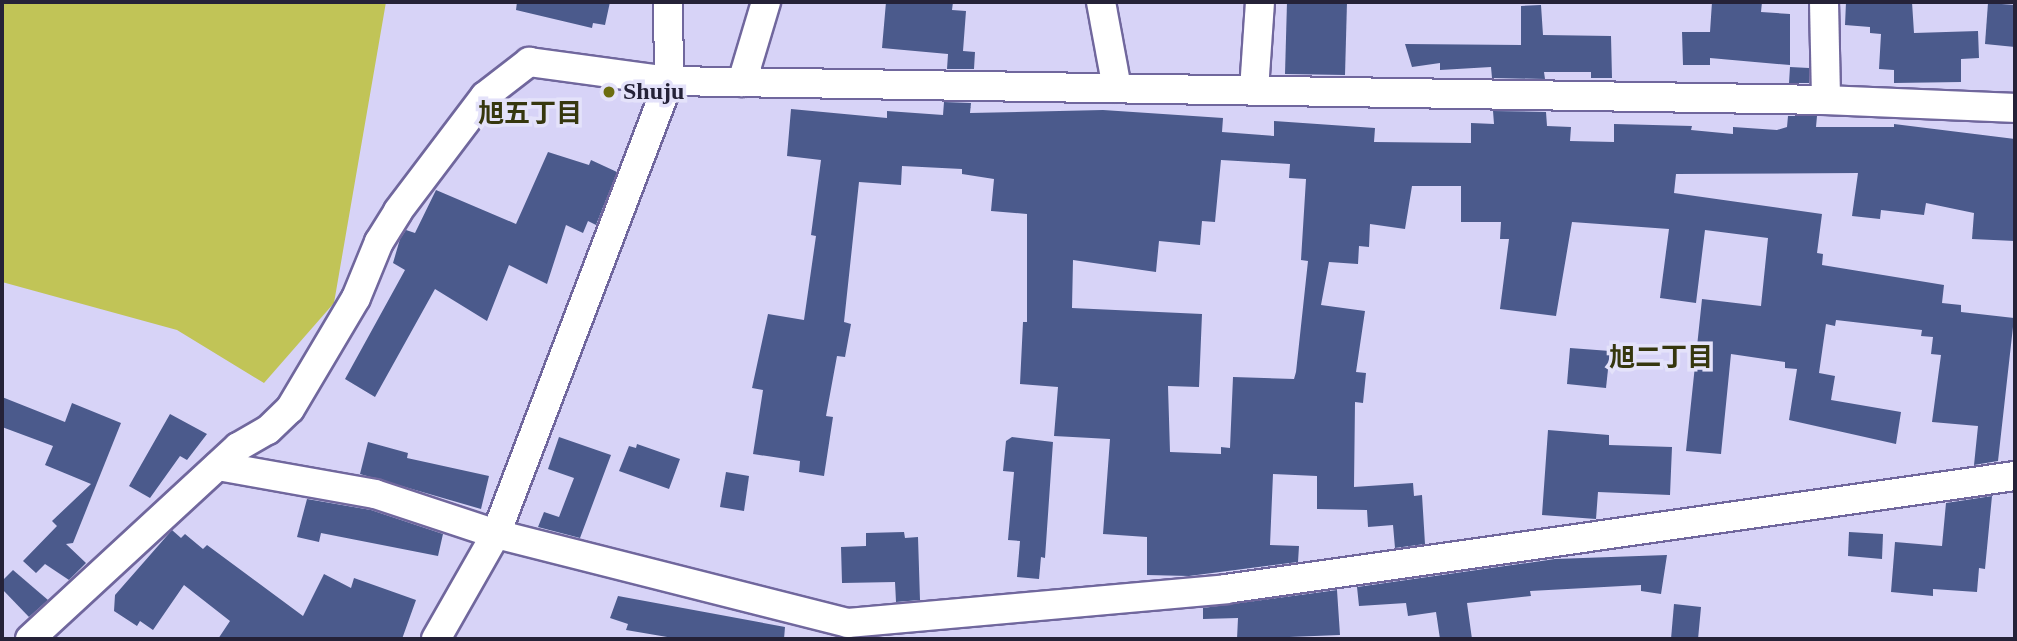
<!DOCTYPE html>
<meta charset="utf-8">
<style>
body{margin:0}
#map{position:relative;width:2017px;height:641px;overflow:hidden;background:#d7d3f7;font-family:"Times New Roman","Noto Sans JP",serif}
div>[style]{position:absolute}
.green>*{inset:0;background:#c1c457}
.building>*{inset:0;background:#4b5a8c}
.roads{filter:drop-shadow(2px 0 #70679d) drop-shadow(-2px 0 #70679d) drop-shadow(0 2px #70679d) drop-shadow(0 -2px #70679d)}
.minor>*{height:28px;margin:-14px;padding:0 14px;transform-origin:14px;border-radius:14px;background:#fff}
.dots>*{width:19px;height:19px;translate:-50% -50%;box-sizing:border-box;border:4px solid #e4e2fa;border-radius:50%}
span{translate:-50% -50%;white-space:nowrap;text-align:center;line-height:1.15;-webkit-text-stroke:7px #e4e2fa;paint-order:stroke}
.poi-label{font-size:24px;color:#252238;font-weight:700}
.left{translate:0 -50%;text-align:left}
.neighbourhood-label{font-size:26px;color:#36370e;font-weight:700}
.frame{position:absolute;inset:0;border:4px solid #252238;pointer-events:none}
</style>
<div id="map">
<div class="green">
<div style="clip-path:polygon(2px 2px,386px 2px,334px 303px,264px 383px,177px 330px,2px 282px)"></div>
</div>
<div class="building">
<div style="clip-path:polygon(517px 2px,610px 2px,605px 25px,593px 23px,592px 28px,516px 10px)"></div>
<div style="clip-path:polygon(886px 2px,953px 2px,952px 10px,966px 11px,963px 51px,975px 52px,974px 69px,947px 69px,948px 54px,882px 48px)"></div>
<div style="clip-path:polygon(1287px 2px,1347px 2px,1345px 75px,1285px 74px)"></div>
<div style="clip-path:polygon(1712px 2px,1762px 2px,1761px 12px,1790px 14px,1790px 65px,1710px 58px,1710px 65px,1683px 65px,1682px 32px,1710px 32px)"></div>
<div style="clip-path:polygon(1846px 2px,1912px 2px,1914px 33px,1978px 31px,1979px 58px,1961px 59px,1961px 82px,1894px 83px,1894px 70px,1879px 69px,1881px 34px,1870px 33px,1870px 27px,1845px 25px)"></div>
<div style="clip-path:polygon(1988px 3px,2015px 5px,2015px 47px,1985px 44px)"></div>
<div style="clip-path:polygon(1541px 5px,1543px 35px,1611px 36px,1612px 78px,1591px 78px,1591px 72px,1544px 72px,1545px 79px,1492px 78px,1491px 67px,1440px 70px,1440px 63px,1412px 67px,1405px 44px,1521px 45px,1521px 6px)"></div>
<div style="clip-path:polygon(1790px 67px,1809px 68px,1809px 83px,1789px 83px)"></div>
<div style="clip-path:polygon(evenodd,944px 102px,971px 103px,970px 113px,1103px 110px,1223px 118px,1222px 132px,1274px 136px,1274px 121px,1375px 128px,1374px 142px,1471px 143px,1471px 123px,1494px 124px,1493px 111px,1546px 112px,1547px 126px,1571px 127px,1570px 141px,1614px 142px,1614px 124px,1692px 126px,1691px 130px,1733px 134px,1733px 127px,1777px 130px,1787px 127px,1788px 116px,1817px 116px,1816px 127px,1894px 127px,1894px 124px,2015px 139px,2015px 241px,1972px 239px,1974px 213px,1926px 203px,1924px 215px,1881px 210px,1880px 219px,1852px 216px,1858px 173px,1676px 174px,1674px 193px,1822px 214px,1817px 253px,1823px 254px,1822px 265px,1944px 285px,1942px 303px,1961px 305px,1961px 312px,2014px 318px,1998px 461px,1974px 465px,1978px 426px,1932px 422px,1941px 355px,1931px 354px,1933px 337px,1921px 336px,1922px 330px,1836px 320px,1835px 326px,1826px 324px,1819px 373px,1835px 376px,1831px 400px,1901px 412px,1896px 444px,1789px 420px,1797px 369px,1785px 368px,1785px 362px,1731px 354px,1721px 454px,1686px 451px,1702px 299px,1761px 306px,1768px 238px,1705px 230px,1696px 303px,1660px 298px,1669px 229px,1572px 222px,1556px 316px,1500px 309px,1509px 239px,1500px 239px,1501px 222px,1461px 222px,1461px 186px,1412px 186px,1405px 229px,1370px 224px,1369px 247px,1359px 246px,1358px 264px,1329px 262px,1321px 305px,1365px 311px,1356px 372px,1366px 373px,1363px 403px,1355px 402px,1354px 487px,1413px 483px,1414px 496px,1422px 495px,1425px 544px,1395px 548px,1393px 525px,1368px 527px,1367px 510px,1317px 509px,1317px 476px,1273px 474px,1270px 545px,1299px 546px,1298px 562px,1189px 576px,1147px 575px,1147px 537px,1103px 534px,1110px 439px,1054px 436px,1058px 387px,1020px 384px,1023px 322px,1027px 322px,1027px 214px,991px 211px,994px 179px,962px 174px,962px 169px,902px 166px,901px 185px,859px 182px,844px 322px,851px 324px,845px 357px,837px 356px,826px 416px,833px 417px,824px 476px,799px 472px,800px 461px,753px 454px,763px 390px,752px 388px,768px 314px,804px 320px,816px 236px,811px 235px,821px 160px,787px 156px,791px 109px,887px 118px,887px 111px,943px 115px,944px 102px,1221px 160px,1290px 164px,1289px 178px,1306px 179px,1301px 260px,1308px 261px,1296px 372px,1294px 379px,1233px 377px,1230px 448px,1221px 447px,1221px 454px,1170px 452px,1168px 386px,1199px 387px,1202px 314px,1072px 308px,1073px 260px,1156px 272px,1159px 241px,1200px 245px,1202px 221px,1215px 222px,1221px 160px)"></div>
<div style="clip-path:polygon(548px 152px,589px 165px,591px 160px,617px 172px,596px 225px,588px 221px,583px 233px,566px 225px,547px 284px,509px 265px,487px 321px,435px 289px,375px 397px,345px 379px,405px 270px,393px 263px,400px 239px,406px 230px,415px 233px,436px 190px,516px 224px)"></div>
<div style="clip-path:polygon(1570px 348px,1610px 351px,1606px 388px,1567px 384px)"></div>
<div style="clip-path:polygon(2px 397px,65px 422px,72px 403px,121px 423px,73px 543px,66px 544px,86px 563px,69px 580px,45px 564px,36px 573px,23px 561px,57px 526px,52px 521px,91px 484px,45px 465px,53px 446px,2px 427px)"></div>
<div style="clip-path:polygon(170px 414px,207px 434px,187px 460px,180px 456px,150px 498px,129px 486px)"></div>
<div style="clip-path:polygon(1548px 430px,1609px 435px,1609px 445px,1672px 447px,1670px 495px,1598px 492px,1596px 519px,1542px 515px)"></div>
<div style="clip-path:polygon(559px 437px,611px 455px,580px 538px,538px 527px,544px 512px,559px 517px,574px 478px,548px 469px)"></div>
<div style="clip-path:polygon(1012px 437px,1053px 442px,1045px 558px,1041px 557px,1039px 579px,1017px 577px,1020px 541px,1008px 540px,1014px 472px,1003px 471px,1006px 441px)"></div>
<div style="clip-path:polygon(368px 442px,408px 453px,407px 458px,489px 476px,481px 509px,360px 474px)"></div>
<div style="clip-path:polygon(637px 444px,680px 459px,669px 489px,619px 471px,629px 446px,636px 448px)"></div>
<div style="clip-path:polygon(726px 472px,749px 476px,744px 511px,720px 507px)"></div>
<div style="clip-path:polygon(1992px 496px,1985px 569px,1979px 568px,1977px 592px,1933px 589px,1933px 596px,1891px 592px,1895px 542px,1942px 546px,1946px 503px)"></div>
<div style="clip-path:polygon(307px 499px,371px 510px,443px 534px,438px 556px,321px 533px,319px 542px,297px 537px)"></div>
<div style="clip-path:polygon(172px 530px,181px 538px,185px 534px,203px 549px,207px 545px,303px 616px,324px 574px,351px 588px,354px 578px,416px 600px,402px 639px,218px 639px,230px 621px,184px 585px,153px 630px,140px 621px,137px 626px,114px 611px,115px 595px)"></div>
<div style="clip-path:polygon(904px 532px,905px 538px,918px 537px,920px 600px,896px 602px,895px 582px,842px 583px,841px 547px,866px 546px,866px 533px)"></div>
<div style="clip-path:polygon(1849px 532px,1883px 534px,1882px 559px,1848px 556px)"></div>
<div style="clip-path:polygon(1667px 555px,1661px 594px,1641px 591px,1641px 585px,1530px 591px,1531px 596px,1467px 603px,1472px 639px,1440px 639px,1436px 612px,1408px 616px,1406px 603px,1359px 606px,1357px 587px,1555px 559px)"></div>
<div style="clip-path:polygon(13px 570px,48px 600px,29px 617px,2px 589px,2px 581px)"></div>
<div style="clip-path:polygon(1337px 590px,1340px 635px,1237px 639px,1238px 618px,1203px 619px,1203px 608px)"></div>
<div style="clip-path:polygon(618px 596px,785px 627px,784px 639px,679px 639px,626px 630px,628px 624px,610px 618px)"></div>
<div style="clip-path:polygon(1674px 604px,1701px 607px,1698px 639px,1671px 639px)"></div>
</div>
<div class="roads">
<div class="minor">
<div style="left:1101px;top:2px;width:87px;rotate:79.5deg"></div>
<div style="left:1824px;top:2px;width:98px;rotate:88.8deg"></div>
<div style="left:742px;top:82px;width:84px;rotate:-73.3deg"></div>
<div style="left:1254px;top:90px;width:88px;rotate:-86.1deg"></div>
<div style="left:218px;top:466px;width:159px;rotate:10.1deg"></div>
<div style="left:375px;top:494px;width:127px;rotate:18.3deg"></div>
<div style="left:496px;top:534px;width:363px;rotate:14.2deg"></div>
<div style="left:848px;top:623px;width:380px;rotate:-5.1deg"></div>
<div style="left:1226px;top:589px;width:797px;rotate:-8.15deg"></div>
<div style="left:30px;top:639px;width:283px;rotate:-42.7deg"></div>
<div style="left:238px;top:447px;width:34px;rotate:-30deg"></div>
<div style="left:268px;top:430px;width:30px;rotate:-44deg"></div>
<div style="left:290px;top:409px;width:129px;rotate:-59.3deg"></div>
<div style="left:356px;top:298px;width:61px;rotate:-67.7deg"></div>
<div style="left:379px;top:242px;width:36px;rotate:-58deg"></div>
<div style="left:398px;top:211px;width:144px;rotate:-52.9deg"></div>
<div style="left:485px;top:96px;width:56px;rotate:-37.7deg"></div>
<div style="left:529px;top:62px;width:141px;rotate:7.7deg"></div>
<div style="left:669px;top:81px;width:1157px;rotate:0.94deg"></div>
<div style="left:1826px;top:100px;width:189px;rotate:2.4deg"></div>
<div style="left:436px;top:639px;width:121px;rotate:-60.3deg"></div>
<div style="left:496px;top:534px;width:485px;rotate:-69.1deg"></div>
<div style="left:669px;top:81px;width:79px;rotate:-90.7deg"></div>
</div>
</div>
<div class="dots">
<div style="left:609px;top:92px;background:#6c6d10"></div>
</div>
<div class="poi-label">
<span class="left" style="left:623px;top:92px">Shuju</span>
</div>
<div class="neighbourhood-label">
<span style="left:530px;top:114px">旭五丁目</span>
<span style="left:1661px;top:358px">旭二丁目</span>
</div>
<div class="frame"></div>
</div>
